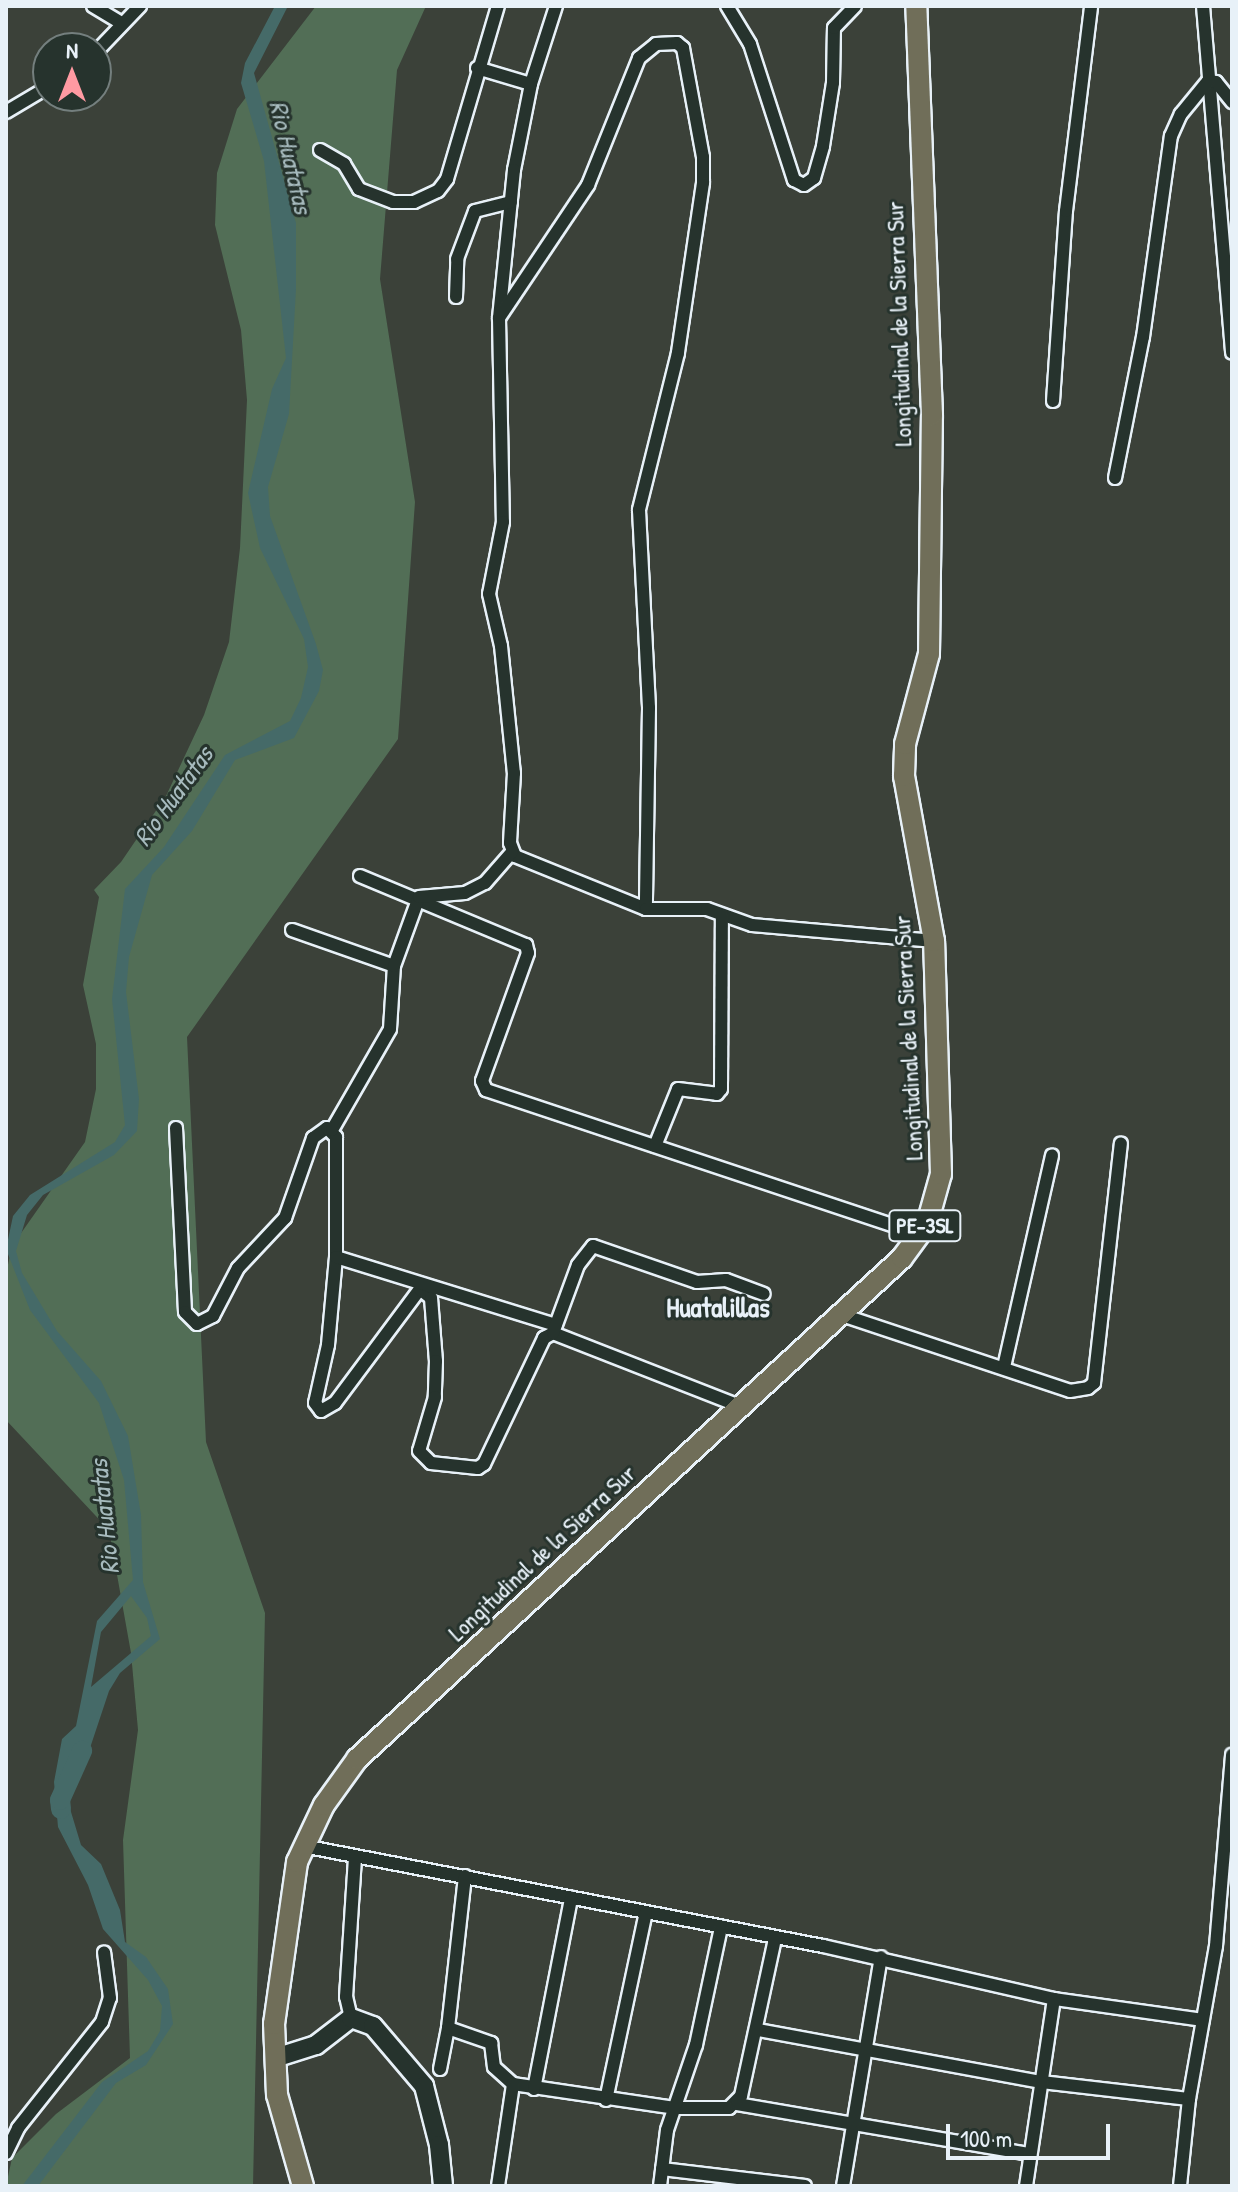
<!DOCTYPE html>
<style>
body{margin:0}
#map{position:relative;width:1238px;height:2192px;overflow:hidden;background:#3b4139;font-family:"Patrick Hand",sans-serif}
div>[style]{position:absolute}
.green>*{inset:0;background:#526e56}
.water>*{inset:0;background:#456a68}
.river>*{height:20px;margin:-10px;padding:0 10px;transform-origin:10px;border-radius:10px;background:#456a68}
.roads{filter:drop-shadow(2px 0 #e8f1f8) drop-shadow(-2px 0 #e8f1f8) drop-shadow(0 2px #e8f1f8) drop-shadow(0 -2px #e8f1f8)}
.minor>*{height:12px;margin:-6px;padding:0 6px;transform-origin:6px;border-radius:6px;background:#26332d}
.secondary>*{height:18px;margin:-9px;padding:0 9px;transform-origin:9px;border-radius:9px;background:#26332d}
.primary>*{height:20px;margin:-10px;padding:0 10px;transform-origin:10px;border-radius:10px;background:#706e59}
span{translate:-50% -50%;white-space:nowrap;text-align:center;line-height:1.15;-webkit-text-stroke:6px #26332d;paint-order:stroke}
.shield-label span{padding:2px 6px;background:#26332d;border:2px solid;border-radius:6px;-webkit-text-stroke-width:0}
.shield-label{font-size:22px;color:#e8f1f8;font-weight:700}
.street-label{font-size:24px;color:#e8f1f8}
.water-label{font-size:26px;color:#a7bbbe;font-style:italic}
.quarter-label{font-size:28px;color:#e8f1f8;font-weight:700}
.frame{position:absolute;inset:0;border:8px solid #e8f1f8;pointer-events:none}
.north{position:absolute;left:32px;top:32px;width:80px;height:80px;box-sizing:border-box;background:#26332d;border:2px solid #747f7e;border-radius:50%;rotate:0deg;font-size:22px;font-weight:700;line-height:32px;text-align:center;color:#e8f1f8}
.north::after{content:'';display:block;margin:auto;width:28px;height:36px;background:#ff9aa2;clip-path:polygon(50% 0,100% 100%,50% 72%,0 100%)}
.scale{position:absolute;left:946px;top:2124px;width:164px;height:36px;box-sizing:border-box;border:4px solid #e8f1f8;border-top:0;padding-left:10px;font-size:24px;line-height:28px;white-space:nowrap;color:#e8f1f8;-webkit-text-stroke:6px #26332d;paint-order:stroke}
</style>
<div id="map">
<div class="green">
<div style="clip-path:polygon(316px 6px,426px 6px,397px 70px,380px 279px,415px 502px,398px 739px,187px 1037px,206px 1442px,265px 1613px,253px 2186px,6px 2186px,12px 2158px,56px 2114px,130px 2058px,123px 1840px,138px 1730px,131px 1653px,109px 1530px,6px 1420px,6px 1274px,12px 1246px,85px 1142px,96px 1089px,96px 1044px,83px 985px,99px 897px,94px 890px,121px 862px,166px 796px,204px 715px,229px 642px,240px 548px,247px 400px,241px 330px,215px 225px,217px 173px,237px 109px)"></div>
</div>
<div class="water">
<div style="clip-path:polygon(evenodd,275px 6px,288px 6px,254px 73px,296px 223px,296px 289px,289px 414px,268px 487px,270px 516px,316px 644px,323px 670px,319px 691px,294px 738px,235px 760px,192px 831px,152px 875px,129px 957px,126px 992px,139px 1099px,137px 1131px,114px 1155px,43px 1195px,27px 1215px,16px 1251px,22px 1273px,57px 1331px,101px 1381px,128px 1436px,141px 1515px,143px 1582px,160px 1639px,120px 1673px,109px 1691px,84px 1766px,79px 1773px,67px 1773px,65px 1792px,81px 1845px,101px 1864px,120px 1910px,125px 1942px,146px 1957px,168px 1989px,173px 2024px,146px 2065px,116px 2083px,38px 2186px,22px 2186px,102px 2082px,148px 2051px,160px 2031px,162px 2006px,148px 1980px,103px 1929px,88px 1885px,58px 1827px,54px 1782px,62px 1739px,76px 1726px,97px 1621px,133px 1580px,124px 1480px,99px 1403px,30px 1310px,6px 1249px,13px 1216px,30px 1195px,115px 1142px,125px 1125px,112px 999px,125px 889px,164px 847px,225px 755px,290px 721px,301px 698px,308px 667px,304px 639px,260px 548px,248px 493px,272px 389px,286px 358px,264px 161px,241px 83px,245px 63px,275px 6px,131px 1596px,147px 1618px,151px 1636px,91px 1687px,101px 1632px,131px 1596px)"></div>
</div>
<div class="river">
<div style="left:61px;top:1809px;width:9px;rotate:-96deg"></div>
<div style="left:60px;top:1800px;width:54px;rotate:-65.8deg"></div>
</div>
<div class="roads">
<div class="minor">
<div style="left:93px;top:6px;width:33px;rotate:31deg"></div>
<div style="left:556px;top:6px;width:82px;rotate:107.8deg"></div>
<div style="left:531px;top:84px;width:88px;rotate:101.2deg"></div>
<div style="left:514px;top:170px;width:149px;rotate:95.8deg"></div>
<div style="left:499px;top:318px;width:204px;rotate:88.9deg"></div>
<div style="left:503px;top:522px;width:73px;rotate:101deg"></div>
<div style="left:489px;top:594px;width:53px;rotate:77deg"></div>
<div style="left:501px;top:646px;width:128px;rotate:84.2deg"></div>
<div style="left:514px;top:773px;width:70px;rotate:93.3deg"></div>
<div style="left:510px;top:843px;width:14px;rotate:69deg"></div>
<div style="left:515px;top:856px;width:141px;rotate:22deg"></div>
<div style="left:727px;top:6px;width:44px;rotate:58.8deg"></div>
<div style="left:750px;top:44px;width:143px;rotate:72.1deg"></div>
<div style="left:794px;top:180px;width:11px;rotate:27deg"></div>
<div style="left:804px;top:185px;width:12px;rotate:-35deg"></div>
<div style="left:814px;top:178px;width:33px;rotate:-74deg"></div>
<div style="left:823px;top:146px;width:64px;rotate:-81deg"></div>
<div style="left:833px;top:83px;width:55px;rotate:-89deg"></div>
<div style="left:834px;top:28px;width:30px;rotate:-46deg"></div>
<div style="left:1203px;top:6px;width:348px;rotate:85.2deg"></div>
<div style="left:96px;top:52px;width:64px;rotate:-46.3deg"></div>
<div style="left:477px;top:68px;width:56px;rotate:16.5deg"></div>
<div style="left:1208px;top:81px;width:8px;rotate:7deg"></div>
<div style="left:1216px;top:82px;width:26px;rotate:51deg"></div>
<div style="left:6px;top:112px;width:49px;rotate:-30.8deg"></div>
<div style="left:320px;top:150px;width:28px;rotate:30deg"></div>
<div style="left:344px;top:164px;width:29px;rotate:59deg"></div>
<div style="left:359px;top:189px;width:36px;rotate:21deg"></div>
<div style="left:393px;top:202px;width:21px"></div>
<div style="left:414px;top:202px;width:26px;rotate:-25deg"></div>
<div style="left:438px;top:191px;width:15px;rotate:-53deg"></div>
<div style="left:447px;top:179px;width:180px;rotate:-73.6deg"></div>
<div style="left:456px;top:297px;width:38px;rotate:-88deg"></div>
<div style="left:457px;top:259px;width:51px;rotate:-69.4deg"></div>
<div style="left:475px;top:211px;width:37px;rotate:-14deg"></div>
<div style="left:499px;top:318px;width:160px;rotate:-56.2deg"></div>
<div style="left:588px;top:185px;width:137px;rotate:-68.1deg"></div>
<div style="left:639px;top:58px;width:22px;rotate:-39deg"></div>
<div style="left:656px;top:44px;width:21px;rotate:-3deg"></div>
<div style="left:677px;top:43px;width:8px;rotate:40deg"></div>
<div style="left:683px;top:48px;width:111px;rotate:79.6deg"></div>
<div style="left:703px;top:157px;width:26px;rotate:90deg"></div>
<div style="left:703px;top:183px;width:172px;rotate:98.4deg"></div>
<div style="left:678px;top:353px;width:162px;rotate:104deg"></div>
<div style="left:639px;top:510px;width:198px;rotate:87.1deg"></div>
<div style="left:649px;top:708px;width:201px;rotate:90.9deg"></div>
<div style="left:646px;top:909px;width:61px"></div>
<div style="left:707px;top:909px;width:48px;rotate:19.6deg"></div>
<div style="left:752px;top:925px;width:183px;rotate:5deg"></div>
<div style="left:1053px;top:401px;width:190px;rotate:-86.1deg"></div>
<div style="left:1066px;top:211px;width:207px;rotate:-83deg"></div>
<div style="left:1115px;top:478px;width:144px;rotate:-78.8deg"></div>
<div style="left:1143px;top:337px;width:203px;rotate:-82.1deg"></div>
<div style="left:1171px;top:136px;width:24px;rotate:-66deg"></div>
<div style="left:1181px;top:114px;width:43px;rotate:-50.7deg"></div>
<div style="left:360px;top:876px;width:180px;rotate:22.6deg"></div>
<div style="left:526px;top:945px;width:8px;rotate:76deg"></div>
<div style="left:528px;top:953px;width:136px;rotate:109.8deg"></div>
<div style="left:482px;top:1081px;width:10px;rotate:66deg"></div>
<div style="left:486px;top:1090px;width:457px;rotate:18.4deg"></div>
<div style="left:292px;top:930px;width:108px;rotate:19.4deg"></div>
<div style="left:176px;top:1128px;width:184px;rotate:87.2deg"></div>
<div style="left:185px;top:1312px;width:17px;rotate:45deg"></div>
<div style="left:197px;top:1324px;width:18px;rotate:-27deg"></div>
<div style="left:213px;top:1316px;width:54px;rotate:-62.5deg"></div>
<div style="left:238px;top:1268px;width:69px;rotate:-46.8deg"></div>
<div style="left:285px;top:1218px;width:85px;rotate:-70.7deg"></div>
<div style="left:313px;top:1138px;width:17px;rotate:-36deg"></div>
<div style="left:327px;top:1128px;width:13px;rotate:45deg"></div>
<div style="left:336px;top:1137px;width:120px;rotate:90deg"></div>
<div style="left:336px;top:1257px;width:88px;rotate:95.2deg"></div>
<div style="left:328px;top:1345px;width:59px;rotate:102.6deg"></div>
<div style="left:315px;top:1403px;width:10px;rotate:53deg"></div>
<div style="left:321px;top:1411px;width:16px;rotate:-30deg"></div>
<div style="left:335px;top:1403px;width:142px;rotate:-53.3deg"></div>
<div style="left:420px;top:1289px;width:14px;rotate:39deg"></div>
<div style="left:431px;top:1298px;width:63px;rotate:85.5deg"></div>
<div style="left:436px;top:1361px;width:36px;rotate:92deg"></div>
<div style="left:435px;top:1397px;width:56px;rotate:106.5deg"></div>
<div style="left:419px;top:1451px;width:17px;rotate:45deg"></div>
<div style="left:431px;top:1463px;width:47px;rotate:6.1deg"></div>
<div style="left:478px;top:1468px;width:7px;rotate:-34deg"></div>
<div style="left:484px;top:1464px;width:140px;rotate:-64.5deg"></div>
<div style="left:544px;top:1338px;width:10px;rotate:-29deg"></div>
<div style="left:553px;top:1333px;width:198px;rotate:21.4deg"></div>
<div style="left:332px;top:1130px;width:116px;rotate:-60.1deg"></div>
<div style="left:390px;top:1029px;width:63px;rotate:-86.4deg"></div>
<div style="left:394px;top:966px;width:73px;rotate:-70.1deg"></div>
<div style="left:419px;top:897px;width:46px;rotate:-5deg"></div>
<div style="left:465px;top:893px;width:22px;rotate:-27deg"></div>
<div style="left:485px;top:883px;width:41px;rotate:-48.9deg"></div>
<div style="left:655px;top:1146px;width:61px;rotate:-68deg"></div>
<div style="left:678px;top:1089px;width:39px;rotate:7deg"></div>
<div style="left:717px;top:1094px;width:6px;rotate:-51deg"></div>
<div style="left:721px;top:1089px;width:174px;rotate:-89.7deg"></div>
<div style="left:336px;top:1257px;width:230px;rotate:17.2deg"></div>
<div style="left:839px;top:1314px;width:243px;rotate:18.4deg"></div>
<div style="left:1070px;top:1391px;width:18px;rotate:-9deg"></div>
<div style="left:1088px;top:1388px;width:8px;rotate:-40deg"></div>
<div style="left:1094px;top:1383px;width:241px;rotate:-83.6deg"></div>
<div style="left:553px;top:1333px;width:72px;rotate:-69.8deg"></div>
<div style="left:578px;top:1265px;width:24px;rotate:-52deg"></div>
<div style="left:593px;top:1246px;width:110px;rotate:19.1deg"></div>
<div style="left:697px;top:1282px;width:29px;rotate:-4deg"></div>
<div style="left:726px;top:1280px;width:40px;rotate:20.2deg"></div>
<div style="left:1004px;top:1367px;width:217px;rotate:-77.2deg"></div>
<div style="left:303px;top:1846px;width:530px;rotate:10.89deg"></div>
<div style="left:823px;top:1946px;width:237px;rotate:12.9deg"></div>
<div style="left:1054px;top:1999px;width:150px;rotate:8deg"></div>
<div style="left:351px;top:2018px;width:22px;rotate:-103deg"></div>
<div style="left:346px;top:1997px;width:141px;rotate:-86.3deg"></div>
<div style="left:448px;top:2028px;width:153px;rotate:-83.6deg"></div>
<div style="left:758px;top:2030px;width:288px;rotate:10.4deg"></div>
<div style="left:1041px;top:2082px;width:149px;rotate:6.6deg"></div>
<div style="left:440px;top:2069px;width:42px;rotate:-79deg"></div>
<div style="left:448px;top:2028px;width:46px;rotate:19.2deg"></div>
<div style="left:491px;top:2043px;width:24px;rotate:83deg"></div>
<div style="left:494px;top:2067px;width:25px;rotate:42deg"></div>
<div style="left:513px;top:2084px;width:165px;rotate:8.4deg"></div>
<div style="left:676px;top:2108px;width:53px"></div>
<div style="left:729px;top:2108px;width:17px;rotate:-45deg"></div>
<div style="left:741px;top:2096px;width:161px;rotate:-77.8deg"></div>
<div style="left:534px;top:2089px;width:195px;rotate:-79deg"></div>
<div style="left:606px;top:2100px;width:192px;rotate:-78deg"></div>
<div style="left:737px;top:2104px;width:297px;rotate:9.7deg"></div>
<div style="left:6px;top:2153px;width:28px;rotate:-64deg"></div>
<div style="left:18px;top:2128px;width:135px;rotate:-51.6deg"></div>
<div style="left:102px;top:2022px;width:25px;rotate:-72deg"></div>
<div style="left:110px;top:1998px;width:46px;rotate:-97.4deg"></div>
<div style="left:662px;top:2169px;width:144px;rotate:6.8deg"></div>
<div style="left:498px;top:2186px;width:103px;rotate:-81.6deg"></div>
<div style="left:660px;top:2186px;width:56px;rotate:-82.9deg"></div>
<div style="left:667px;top:2130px;width:90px;rotate:-71.2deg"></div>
<div style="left:696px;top:2045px;width:121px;rotate:-78deg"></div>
<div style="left:843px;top:2186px;width:232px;rotate:-80.6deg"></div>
<div style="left:1026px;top:2186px;width:189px;rotate:-81.5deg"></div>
<div style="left:1180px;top:2186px;width:87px;rotate:-84.1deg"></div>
<div style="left:1189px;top:2099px;width:155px;rotate:-80deg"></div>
<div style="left:1216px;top:1946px;width:192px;rotate:-85.2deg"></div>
</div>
<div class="secondary">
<div style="left:275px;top:2058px;width:43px;rotate:-17.6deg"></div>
<div style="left:316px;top:2045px;width:44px;rotate:-37.6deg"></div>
<div style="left:351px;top:2018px;width:23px;rotate:20deg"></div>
<div style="left:373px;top:2026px;width:79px;rotate:49.6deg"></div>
<div style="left:424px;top:2086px;width:61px;rotate:75.7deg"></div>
<div style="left:439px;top:2145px;width:41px;rotate:84.4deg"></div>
</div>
<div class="primary">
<div style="left:303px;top:2186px;width:95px;rotate:-105.9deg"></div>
<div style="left:277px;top:2095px;width:71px;rotate:-92.4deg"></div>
<div style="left:274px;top:2024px;width:164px;rotate:-81.9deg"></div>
<div style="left:297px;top:1862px;width:63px;rotate:-64.7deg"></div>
<div style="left:324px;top:1805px;width:57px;rotate:-54.3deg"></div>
<div style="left:357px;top:1759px;width:740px;rotate:-42.59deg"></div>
<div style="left:902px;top:1258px;width:42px;rotate:-53.7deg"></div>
<div style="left:927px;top:1224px;width:52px;rotate:-74.4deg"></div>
<div style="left:941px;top:1174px;width:233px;rotate:-91.7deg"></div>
<div style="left:934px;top:941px;width:168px;rotate:-100.3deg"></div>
<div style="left:904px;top:776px;width:32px;rotate:-88deg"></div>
<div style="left:905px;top:744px;width:93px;rotate:-75.1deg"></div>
<div style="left:929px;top:654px;width:239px;rotate:-89.3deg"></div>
<div style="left:932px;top:415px;width:409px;rotate:-92.2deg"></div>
</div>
</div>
<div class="shield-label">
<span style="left:925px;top:1226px">PE-3SL</span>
</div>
<div class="street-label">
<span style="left:899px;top:324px;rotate:-92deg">Longitudinal de la Sierra Sur</span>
<span style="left:908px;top:1038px;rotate:-93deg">Longitudinal de la Sierra Sur</span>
<span style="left:542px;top:1553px;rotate:-43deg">Longitudinal de la Sierra Sur</span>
</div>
<div class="water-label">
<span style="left:291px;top:157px;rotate:77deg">Rio Huatatas</span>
<span style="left:173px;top:796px;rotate:-54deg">Rio Huatatas</span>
<span style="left:104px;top:1517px;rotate:-96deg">Rio Huatatas</span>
</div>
<div class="quarter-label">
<span style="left:718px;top:1307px">Huatalillas</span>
</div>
<div class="frame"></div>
<div class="north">N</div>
<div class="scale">100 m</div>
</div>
